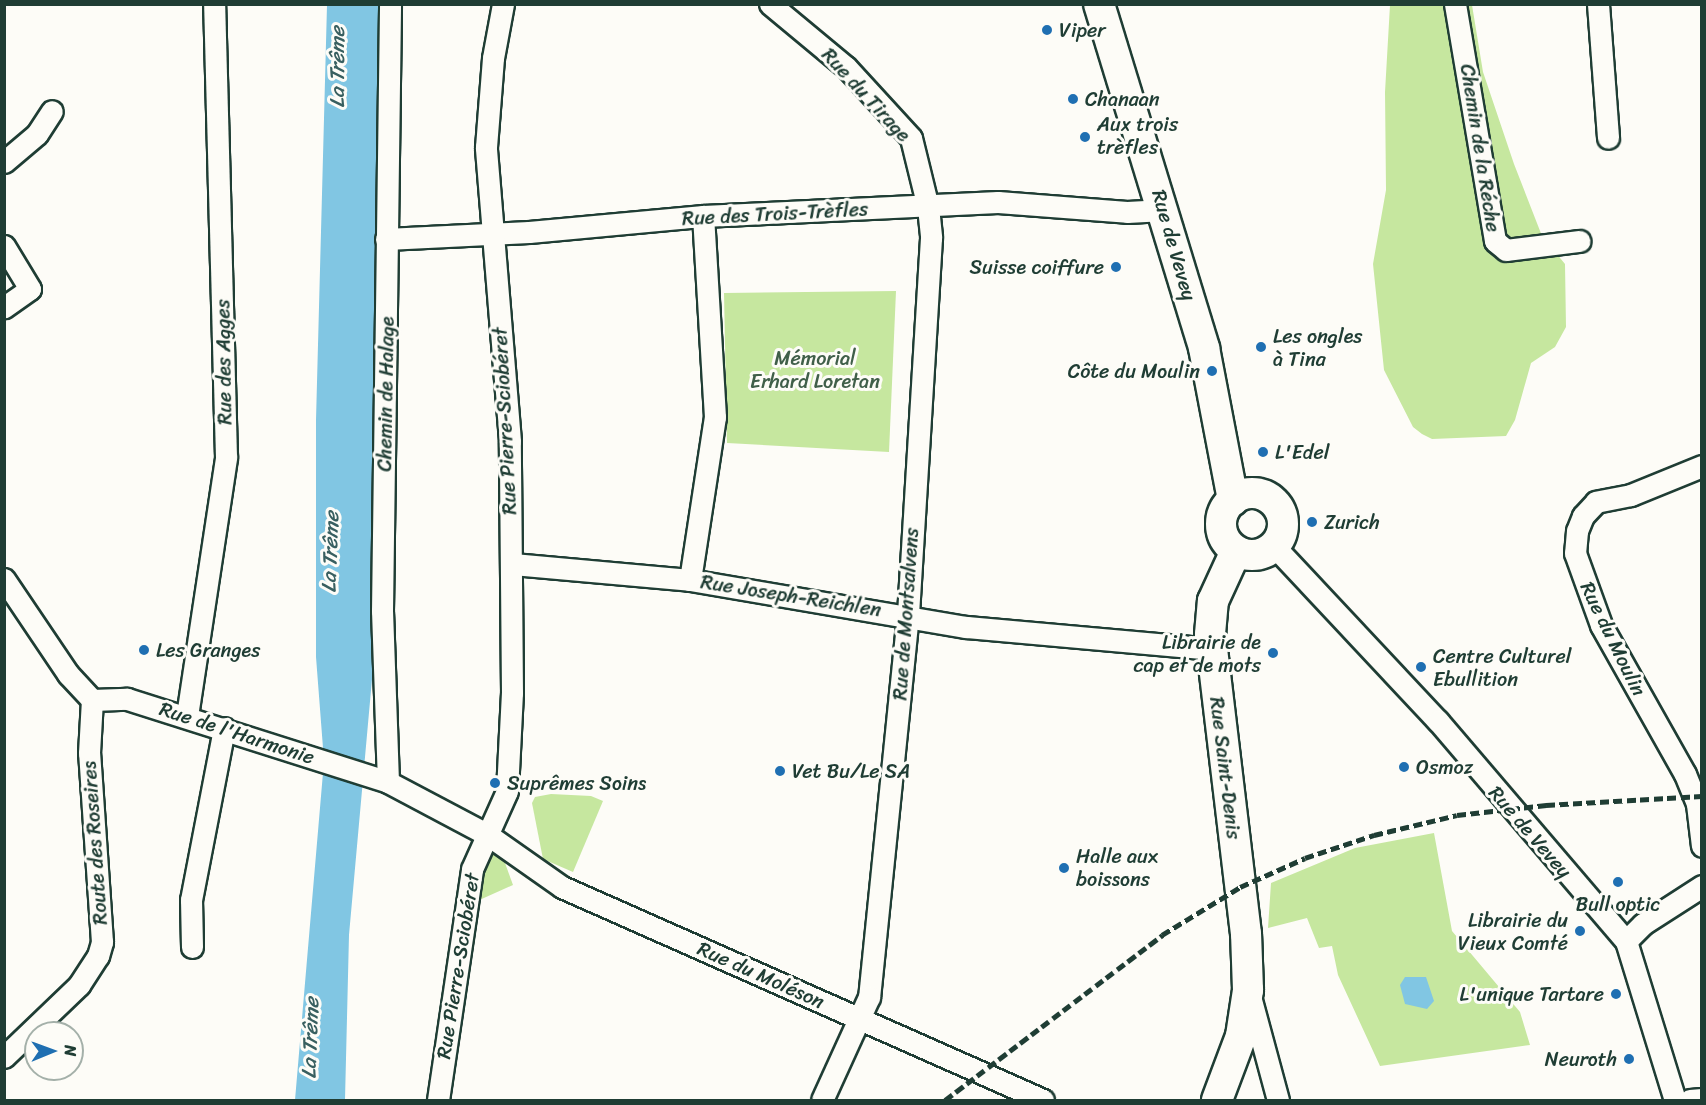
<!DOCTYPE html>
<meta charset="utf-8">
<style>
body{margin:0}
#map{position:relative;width:1706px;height:1105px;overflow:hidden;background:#fdfcf7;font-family:Sriracha,sans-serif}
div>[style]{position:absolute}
.green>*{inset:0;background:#c6e79f}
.water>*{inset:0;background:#81c6e3}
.roads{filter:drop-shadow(2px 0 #1f3d34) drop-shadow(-2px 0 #1f3d34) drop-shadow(0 2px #1f3d34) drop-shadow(0 -2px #1f3d34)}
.minor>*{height:21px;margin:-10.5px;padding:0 10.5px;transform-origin:10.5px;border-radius:10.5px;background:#fdfcf7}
.secondary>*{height:30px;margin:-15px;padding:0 15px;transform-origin:15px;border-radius:15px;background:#fdfcf7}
.secondary>.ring{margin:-15px;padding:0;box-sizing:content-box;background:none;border:30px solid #fdfcf7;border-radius:50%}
.rail>*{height:4.5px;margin-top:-2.25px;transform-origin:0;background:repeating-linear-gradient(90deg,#1f3d34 0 9px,transparent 0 13.5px)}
.dots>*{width:16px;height:16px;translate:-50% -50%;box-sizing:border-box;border:3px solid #fdfcf7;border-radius:50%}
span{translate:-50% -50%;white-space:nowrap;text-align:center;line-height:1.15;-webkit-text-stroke:6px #fdfcf7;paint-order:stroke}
.poi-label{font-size:20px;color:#1f3d34}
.left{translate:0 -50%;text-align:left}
.right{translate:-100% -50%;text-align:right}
.street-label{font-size:20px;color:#1f3d34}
.park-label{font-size:20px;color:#405f49}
.water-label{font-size:21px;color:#385f60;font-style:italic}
.frame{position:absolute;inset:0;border:6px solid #1f3d34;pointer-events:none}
.north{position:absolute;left:24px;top:1021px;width:60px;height:60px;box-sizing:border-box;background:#fdfcf7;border:2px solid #a4b0a9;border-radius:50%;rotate:89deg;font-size:16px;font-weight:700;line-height:24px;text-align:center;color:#1f3d34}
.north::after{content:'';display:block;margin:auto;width:21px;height:27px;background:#1f6fb2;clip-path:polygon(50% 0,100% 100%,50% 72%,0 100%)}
</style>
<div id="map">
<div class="green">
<div style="clip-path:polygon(1390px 5px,1472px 5px,1483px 72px,1514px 164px,1542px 236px,1565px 264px,1566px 327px,1555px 347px,1531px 363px,1515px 420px,1506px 436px,1432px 439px,1422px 434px,1413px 427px,1384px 370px,1373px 264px,1386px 190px,1385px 92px)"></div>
<div style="clip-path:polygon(896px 291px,889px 452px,727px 443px,724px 293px)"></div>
<div style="clip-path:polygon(551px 794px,591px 796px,603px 801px,573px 872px,543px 859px,532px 803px,535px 797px)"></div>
<div style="clip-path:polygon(1434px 833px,1452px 931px,1520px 1012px,1530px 1045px,1380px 1066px,1338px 975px,1332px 946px,1319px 948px,1307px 918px,1268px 928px,1271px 883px,1355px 848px)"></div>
<div style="clip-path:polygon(487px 850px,501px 852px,513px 885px,475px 902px,479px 866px)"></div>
</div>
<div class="water">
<div style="clip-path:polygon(327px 5px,381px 5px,374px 657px,349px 935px,345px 1100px,295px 1100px,324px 761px,316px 657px,316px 420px)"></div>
<div style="clip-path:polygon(1405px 977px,1426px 977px,1434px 1001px,1427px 1009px,1405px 1004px,1400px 985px)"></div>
</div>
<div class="roads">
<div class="minor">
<div style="left:770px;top:4px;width:99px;rotate:39.7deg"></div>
<div style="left:846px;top:67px;width:96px;rotate:47.5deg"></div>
<div style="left:911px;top:138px;width:71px;rotate:76.2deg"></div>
<div style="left:928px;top:207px;width:31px;rotate:84deg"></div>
<div style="left:931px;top:238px;width:377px;rotate:93.5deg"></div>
<div style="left:908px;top:614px;width:385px;rotate:95.8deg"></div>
<div style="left:869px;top:997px;width:113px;rotate:114.5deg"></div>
<div style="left:1455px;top:4px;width:240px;rotate:80.4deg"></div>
<div style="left:1495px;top:241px;width:14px;rotate:39deg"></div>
<div style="left:1506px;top:250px;width:74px;rotate:-7deg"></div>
<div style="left:1598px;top:4px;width:134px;rotate:85.7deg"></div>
<div style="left:4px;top:162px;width:43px;rotate:-40.3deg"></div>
<div style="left:37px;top:134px;width:27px;rotate:-57deg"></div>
<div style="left:386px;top:239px;width:143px;rotate:-2.8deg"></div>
<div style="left:529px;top:232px;width:175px;rotate:-5.3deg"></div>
<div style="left:703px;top:216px;width:295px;rotate:-2.7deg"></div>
<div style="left:998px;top:202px;width:129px;rotate:4.4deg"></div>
<div style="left:1127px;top:212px;width:37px;rotate:-3deg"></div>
<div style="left:4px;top:246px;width:50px;rotate:58.8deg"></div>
<div style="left:30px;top:289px;width:32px;rotate:145deg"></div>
<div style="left:1702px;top:466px;width:77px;rotate:157.8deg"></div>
<div style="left:1631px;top:495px;width:36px;rotate:169deg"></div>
<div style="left:1596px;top:502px;width:19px;rotate:133deg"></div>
<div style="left:1583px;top:516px;width:16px;rotate:112deg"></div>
<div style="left:1577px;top:531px;width:22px;rotate:95deg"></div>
<div style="left:1575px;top:553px;width:77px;rotate:70.1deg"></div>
<div style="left:1601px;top:625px;width:171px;rotate:60.6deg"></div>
<div style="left:1685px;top:774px;width:32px;rotate:68deg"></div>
<div style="left:1697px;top:804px;width:42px;rotate:83.2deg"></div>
<div style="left:1274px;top:546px;width:240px;rotate:46.9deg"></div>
<div style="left:1438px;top:721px;width:289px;rotate:49.5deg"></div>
<div style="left:1626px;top:941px;width:166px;rotate:72.9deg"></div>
<div style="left:512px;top:564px;width:179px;rotate:5.1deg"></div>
<div style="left:690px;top:580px;width:280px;rotate:9.7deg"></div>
<div style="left:966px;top:627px;width:246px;rotate:5.1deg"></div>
<div style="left:4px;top:579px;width:115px;rotate:56deg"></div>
<div style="left:68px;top:674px;width:35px;rotate:47deg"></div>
<div style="left:690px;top:580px;width:165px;rotate:-81.3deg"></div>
<div style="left:715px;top:417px;width:201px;rotate:-93.4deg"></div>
<div style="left:92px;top:700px;width:35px;rotate:-2deg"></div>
<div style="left:127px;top:699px;width:274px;rotate:17.6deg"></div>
<div style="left:388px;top:782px;width:113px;rotate:27.9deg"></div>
<div style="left:488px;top:835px;width:90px;rotate:35.1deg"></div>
<div style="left:562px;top:887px;width:526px;rotate:23.89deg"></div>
<div style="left:187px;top:716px;width:262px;rotate:-81.4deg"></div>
<div style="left:226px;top:457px;width:453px;rotate:-91.5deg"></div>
<div style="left:388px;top:782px;width:171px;rotate:-92deg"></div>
<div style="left:382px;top:611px;width:607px;rotate:-89.24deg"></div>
<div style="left:1626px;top:941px;width:24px;rotate:-45deg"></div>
<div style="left:1643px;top:924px;width:70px;rotate:-32.8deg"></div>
<div style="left:192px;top:947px;width:47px;rotate:-91.2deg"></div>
<div style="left:191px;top:900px;width:175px;rotate:-79.1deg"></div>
<div style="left:1251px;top:1000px;width:104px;rotate:74.9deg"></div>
<div style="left:4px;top:1057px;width:104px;rotate:-43.8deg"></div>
<div style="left:79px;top:985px;width:35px;rotate:-57deg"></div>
<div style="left:98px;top:956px;width:15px;rotate:-74deg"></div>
<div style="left:102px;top:942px;width:189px;rotate:-93.9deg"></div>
<div style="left:89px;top:753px;width:53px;rotate:-86.8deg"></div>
<div style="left:438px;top:1100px;width:233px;rotate:-81.6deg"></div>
<div style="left:472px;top:869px;width:85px;rotate:-65.8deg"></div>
<div style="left:507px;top:791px;width:98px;rotate:-87.1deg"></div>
<div style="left:512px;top:693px;width:252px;rotate:-90.5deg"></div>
<div style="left:510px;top:441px;width:295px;rotate:-94.7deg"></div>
<div style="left:486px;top:147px;width:89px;rotate:-85.5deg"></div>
<div style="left:493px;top:58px;width:55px;rotate:-79.5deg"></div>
<div style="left:1690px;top:1100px;width:12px;rotate:-5deg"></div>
</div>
<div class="secondary">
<div style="left:1099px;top:4px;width:360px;rotate:73deg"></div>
<div style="left:1204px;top:348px;width:155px;rotate:79.2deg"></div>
<div class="ring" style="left:1221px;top:493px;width:32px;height:32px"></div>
<div style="left:1217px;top:1100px;width:68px;rotate:-69.4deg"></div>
<div style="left:1241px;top:1036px;width:47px;rotate:-81.3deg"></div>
<div style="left:1248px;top:990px;width:56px;rotate:-92deg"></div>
<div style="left:1246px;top:934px;width:302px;rotate:-96.8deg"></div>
<div style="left:1210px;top:634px;width:33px;rotate:-85deg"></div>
<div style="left:1213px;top:601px;width:55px;rotate:-65.3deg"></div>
</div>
</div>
<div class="rail">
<div style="left:945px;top:1100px;width:273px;rotate:-37.2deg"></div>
<div style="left:1162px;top:935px;width:92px;rotate:-31.6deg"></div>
<div style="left:1240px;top:887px;width:71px;rotate:-24deg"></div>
<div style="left:1305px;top:858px;width:73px;rotate:-18.4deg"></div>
<div style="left:1374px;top:835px;width:85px;rotate:-13.5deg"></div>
<div style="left:1457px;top:815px;width:90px;rotate:-6.4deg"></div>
<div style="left:1546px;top:805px;width:156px;rotate:-3.3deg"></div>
</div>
<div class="dots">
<div style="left:1047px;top:30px;background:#1f6fb2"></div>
<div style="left:1073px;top:99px;background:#1f6fb2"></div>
<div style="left:1085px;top:137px;background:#1f6fb2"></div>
<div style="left:1116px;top:267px;background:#1f6fb2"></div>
<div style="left:1261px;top:347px;background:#1f6fb2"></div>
<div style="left:1212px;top:371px;background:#1f6fb2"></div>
<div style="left:1263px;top:452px;background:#1f6fb2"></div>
<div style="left:1312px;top:522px;background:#1f6fb2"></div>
<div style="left:144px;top:650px;background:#1f6fb2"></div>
<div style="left:1273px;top:653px;background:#1f6fb2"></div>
<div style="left:1421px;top:667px;background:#1f6fb2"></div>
<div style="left:1404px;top:767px;background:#1f6fb2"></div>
<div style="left:780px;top:771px;background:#1f6fb2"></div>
<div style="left:495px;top:783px;background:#1f6fb2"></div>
<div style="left:1064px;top:868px;background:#1f6fb2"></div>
<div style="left:1618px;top:882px;background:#1f6fb2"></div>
<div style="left:1580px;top:931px;background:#1f6fb2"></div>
<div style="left:1616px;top:994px;background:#1f6fb2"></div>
<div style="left:1629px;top:1059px;background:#1f6fb2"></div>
</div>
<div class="poi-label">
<span class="left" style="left:1059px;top:30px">Viper</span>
<span class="left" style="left:1085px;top:99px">Chanaan</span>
<span class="left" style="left:1097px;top:136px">Aux trois<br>trèfles</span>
<span class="right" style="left:1104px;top:267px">Suisse coiffure</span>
<span class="left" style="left:1273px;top:348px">Les ongles<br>à Tina</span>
<span class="right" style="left:1200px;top:371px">Côte du Moulin</span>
<span class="left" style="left:1275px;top:452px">L'Edel</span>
<span class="left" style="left:1324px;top:522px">Zurich</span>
<span class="right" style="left:1261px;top:654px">Librairie de<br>cap et de mots</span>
<span class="left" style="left:156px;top:650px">Les Granges</span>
<span class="left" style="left:1433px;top:668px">Centre Culturel<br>Ebullition</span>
<span class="left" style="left:1416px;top:767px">Osmoz</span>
<span class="left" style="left:792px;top:771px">Vet Bu/Le SA</span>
<span class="left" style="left:507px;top:783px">Suprêmes Soins</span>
<span class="left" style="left:1076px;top:868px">Halle aux<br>boissons</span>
<span style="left:1618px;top:904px">Bull optic</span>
<span class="right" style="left:1568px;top:932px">Librairie du<br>Vieux Comté</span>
<span class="right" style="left:1604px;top:994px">L'unique Tartare</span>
<span class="right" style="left:1617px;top:1059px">Neuroth</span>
</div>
<div class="street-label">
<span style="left:866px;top:95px;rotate:47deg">Rue du Tirage</span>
<span style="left:1480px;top:148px;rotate:81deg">Chemin de la Réche</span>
<span style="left:775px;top:214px;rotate:-3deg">Rue des Trois-Trèfles</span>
<span style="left:1174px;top:245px;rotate:74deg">Rue de Vevey</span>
<span style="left:224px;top:362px;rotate:-91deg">Rue des Agges</span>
<span style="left:386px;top:394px;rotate:-89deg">Chemin de Halage</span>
<span style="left:505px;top:421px;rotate:-93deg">Rue Pierre-Sciobéret</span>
<span style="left:791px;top:596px;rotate:9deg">Rue Joseph-Reichlen</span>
<span style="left:906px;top:614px;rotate:-86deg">Rue de Montsalvens</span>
<span style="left:1613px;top:639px;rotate:64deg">Rue du Moulin</span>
<span style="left:237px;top:733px;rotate:18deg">Rue de l'Harmonie</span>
<span style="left:1225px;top:768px;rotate:83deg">Rue Saint-Denis</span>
<span style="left:1530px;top:832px;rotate:49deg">Rue de Vevey</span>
<span style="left:95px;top:843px;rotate:-94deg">Route des Roseires</span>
<span style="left:458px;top:966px;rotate:-81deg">Rue Pierre-Sciobéret</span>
<span style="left:761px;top:975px;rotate:24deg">Rue du Moléson</span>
</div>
<div class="park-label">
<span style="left:815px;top:370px">Mémorial<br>Erhard Loretan</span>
</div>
<div class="water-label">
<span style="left:337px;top:67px;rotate:-90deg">La Trême</span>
<span style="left:330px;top:552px;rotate:-88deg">La Trême</span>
<span style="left:310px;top:1038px;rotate:-88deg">La Trême</span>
</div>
<div class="frame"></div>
<div class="north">N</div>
</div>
